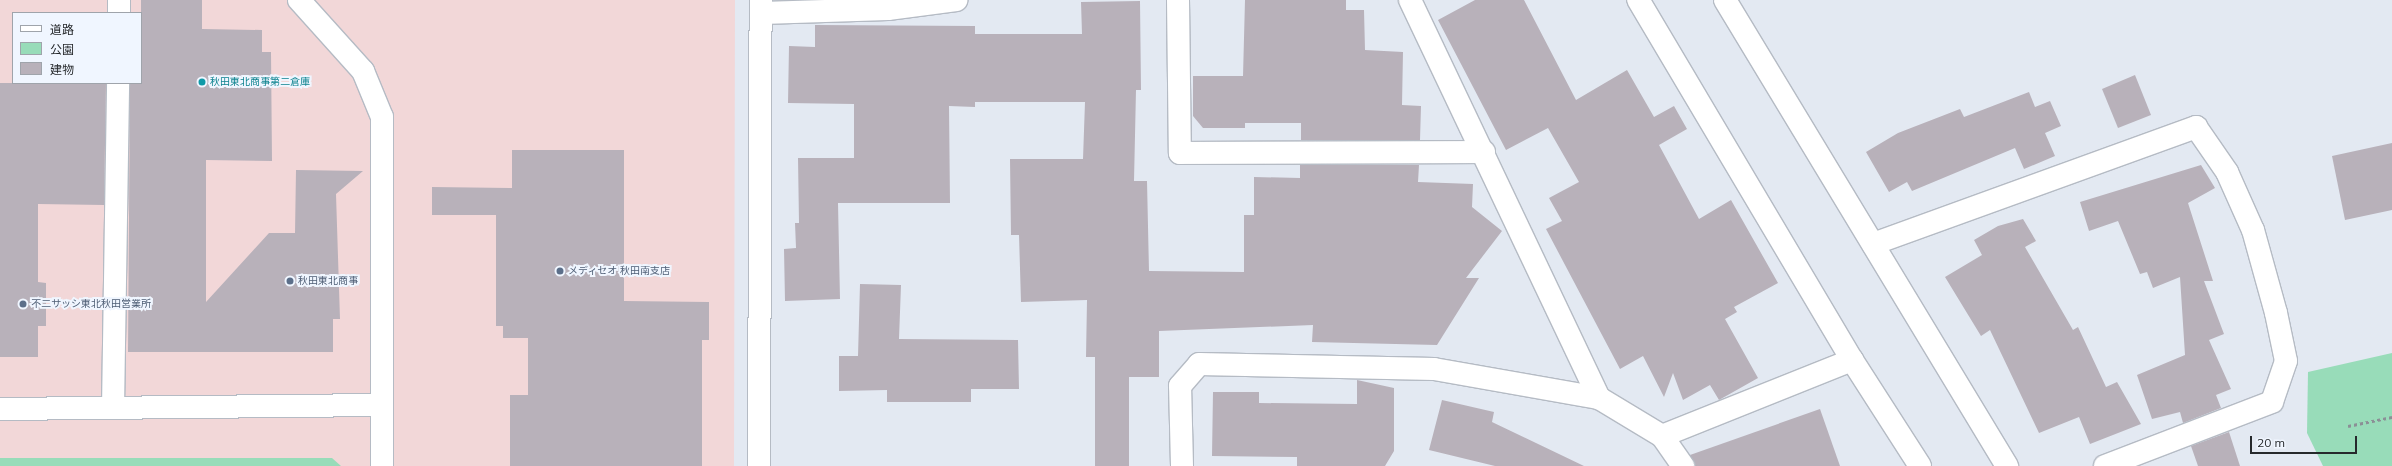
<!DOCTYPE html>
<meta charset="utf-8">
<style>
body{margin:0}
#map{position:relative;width:2392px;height:466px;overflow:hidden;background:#e3e9f2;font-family:Mulish,"Noto Sans JP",sans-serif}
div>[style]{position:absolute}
.industrial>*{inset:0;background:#f2d7d8}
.green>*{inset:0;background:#98dcb9}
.building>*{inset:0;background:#b8b1ba}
.path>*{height:2.5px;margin-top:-1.25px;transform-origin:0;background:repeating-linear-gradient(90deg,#8b9096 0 3px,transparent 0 6px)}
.roads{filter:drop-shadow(1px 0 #b5bbc4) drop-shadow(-1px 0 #b5bbc4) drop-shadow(0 1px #b5bbc4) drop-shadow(0 -1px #b5bbc4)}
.minor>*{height:22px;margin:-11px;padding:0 11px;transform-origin:11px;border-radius:11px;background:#fff}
.dots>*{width:11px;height:11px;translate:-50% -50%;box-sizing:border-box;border:2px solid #f0f6ff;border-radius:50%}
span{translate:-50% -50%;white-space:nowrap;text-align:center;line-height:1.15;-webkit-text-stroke:4px #f0f6ff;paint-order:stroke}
.culture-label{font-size:10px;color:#0d838f}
.left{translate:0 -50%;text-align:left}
.service-label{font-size:10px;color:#4e5e75}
.legend{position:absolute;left:12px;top:12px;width:130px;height:72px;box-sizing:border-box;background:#f0f6ff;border:1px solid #9fa4ab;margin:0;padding:5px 7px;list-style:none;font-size:12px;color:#26292c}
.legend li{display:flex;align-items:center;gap:8px;height:20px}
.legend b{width:20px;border:1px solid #9fa4ab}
.scale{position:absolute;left:2250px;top:436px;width:107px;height:18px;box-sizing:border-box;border:2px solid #26292c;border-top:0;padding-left:5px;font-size:12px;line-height:14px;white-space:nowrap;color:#26292c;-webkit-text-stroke:3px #f0f6ff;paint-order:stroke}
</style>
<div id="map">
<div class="industrial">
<div style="clip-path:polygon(evenodd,0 0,735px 0,734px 466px,0 466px,0 0,13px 13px,141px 13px,141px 83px,13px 83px,13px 13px)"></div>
</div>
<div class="green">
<div style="clip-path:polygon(2392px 353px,2392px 466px,2323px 466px,2307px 433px,2308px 372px)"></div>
<div style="clip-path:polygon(0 458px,332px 458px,341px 466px,0 466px)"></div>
</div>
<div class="building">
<div style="clip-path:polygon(141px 0,202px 0,202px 29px,262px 30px,262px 52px,271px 52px,272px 161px,206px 160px,206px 302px,269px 233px,295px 233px,296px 170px,363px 171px,336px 194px,340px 319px,333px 319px,333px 352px,128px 352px,130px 83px,141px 83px)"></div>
<div style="clip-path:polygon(1245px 0,1346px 0,1346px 10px,1364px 10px,1365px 50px,1403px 52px,1402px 105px,1421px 106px,1420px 140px,1301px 140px,1301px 123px,1245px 123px,1245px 128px,1203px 128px,1193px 116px,1193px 76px,1243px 76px)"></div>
<div style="clip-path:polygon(1475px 0,1524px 0,1576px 100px,1627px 70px,1654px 117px,1674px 106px,1687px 129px,1659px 145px,1699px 219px,1731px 200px,1778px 283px,1734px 307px,1737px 312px,1725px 319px,1758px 378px,1719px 400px,1710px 385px,1683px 400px,1673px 373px,1664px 397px,1643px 356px,1620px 369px,1546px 229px,1562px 221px,1549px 198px,1579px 182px,1548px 128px,1506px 150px,1438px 20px)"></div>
<div style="clip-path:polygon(1140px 1px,1141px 90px,1136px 90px,1134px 181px,1147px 181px,1149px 271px,1244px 272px,1244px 215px,1254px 215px,1254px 177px,1300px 178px,1300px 165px,1419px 165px,1418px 182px,1473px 184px,1472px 207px,1502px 231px,1466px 278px,1479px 278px,1437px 345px,1312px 342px,1313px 325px,1159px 331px,1159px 377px,1129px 377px,1129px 466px,1095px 466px,1095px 357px,1086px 357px,1087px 300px,1021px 302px,1019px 235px,1011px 235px,1010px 159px,1083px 159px,1085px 102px,975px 102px,975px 107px,949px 106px,950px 203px,838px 203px,840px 299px,785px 301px,784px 249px,796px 248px,795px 223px,799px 223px,798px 158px,854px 158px,854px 104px,788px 103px,789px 46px,815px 47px,815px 25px,975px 26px,975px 34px,1082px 34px,1081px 2px)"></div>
<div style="clip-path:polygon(2135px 75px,2151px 115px,2118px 128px,2102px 89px)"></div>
<div style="clip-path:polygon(0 83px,106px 83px,104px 205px,38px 204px,38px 282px,46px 283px,46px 326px,38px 326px,38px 357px,0 357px)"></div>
<div style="clip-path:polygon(2029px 92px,2035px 107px,2050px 101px,2061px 126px,2045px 133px,2055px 156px,2024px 169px,2015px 148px,1912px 191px,1907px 182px,1889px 192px,1866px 152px,1898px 133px,1960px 109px,1964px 117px)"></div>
<div style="clip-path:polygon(2392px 143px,2392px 210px,2345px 220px,2332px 156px)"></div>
<div style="clip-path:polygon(512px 150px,624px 150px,624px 301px,709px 302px,709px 340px,702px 340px,702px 466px,510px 466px,510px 395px,528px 395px,528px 338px,503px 338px,503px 326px,496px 326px,496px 215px,432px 215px,432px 187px,512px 188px)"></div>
<div style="clip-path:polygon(2201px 165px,2215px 188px,2188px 203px,2213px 281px,2204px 281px,2224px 334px,2209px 340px,2231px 389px,2216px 395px,2221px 408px,2183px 423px,2180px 412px,2152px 419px,2137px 375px,2185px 355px,2180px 277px,2153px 288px,2147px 272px,2140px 274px,2118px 221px,2089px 231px,2080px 202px)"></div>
<div style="clip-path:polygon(2023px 219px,2036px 241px,2025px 247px,2073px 330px,2078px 327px,2106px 387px,2117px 382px,2141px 424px,2090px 444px,2079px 417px,2039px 433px,1990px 330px,1981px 336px,1945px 277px,1982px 255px,1974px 240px,1998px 226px)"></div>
<div style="clip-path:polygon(860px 284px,901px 285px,899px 339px,1018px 340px,1019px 389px,971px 389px,971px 402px,887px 402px,887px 390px,839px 391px,839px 356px,858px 356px)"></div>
<div style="clip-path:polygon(1357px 380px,1394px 388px,1394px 451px,1385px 466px,1297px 466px,1297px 457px,1212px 456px,1213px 392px,1259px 392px,1259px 403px,1357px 404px)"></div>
<div style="clip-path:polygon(1442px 400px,1494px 412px,1492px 422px,1584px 466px,1495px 466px,1429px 450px)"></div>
<div style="clip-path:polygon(1820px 409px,1840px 466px,1695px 466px,1690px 455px)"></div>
<div style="clip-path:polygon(2229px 432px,2240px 466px,2198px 466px,2191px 446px)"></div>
</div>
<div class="path">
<div style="left:2348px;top:426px;width:45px;rotate:-11.6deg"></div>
</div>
<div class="roads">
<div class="minor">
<div style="left:299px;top:0;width:96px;rotate:48deg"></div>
<div style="left:363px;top:71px;width:50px;rotate:67.6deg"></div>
<div style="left:382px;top:117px;width:349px;rotate:90deg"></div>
<div style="left:1178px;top:0;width:153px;rotate:89.3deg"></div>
<div style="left:1180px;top:153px;width:304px;rotate:-0.2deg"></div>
<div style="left:1410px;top:0;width:441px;rotate:64.6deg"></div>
<div style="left:1725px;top:0;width:545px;rotate:58.82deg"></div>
<div style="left:119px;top:13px;width:13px;rotate:-90deg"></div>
<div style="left:762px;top:13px;width:126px;rotate:-1.8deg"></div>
<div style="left:888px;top:9px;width:69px;rotate:-7.5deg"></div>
<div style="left:1873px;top:244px;width:344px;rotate:-19.9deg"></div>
<div style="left:2196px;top:127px;width:55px;rotate:55.4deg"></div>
<div style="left:2227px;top:172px;width:64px;rotate:65.9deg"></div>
<div style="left:2253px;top:230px;width:86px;rotate:74.5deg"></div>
<div style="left:2276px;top:313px;width:49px;rotate:78.2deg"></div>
<div style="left:2286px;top:361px;width:43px;rotate:108.9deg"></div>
<div style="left:2272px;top:402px;width:179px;rotate:159deg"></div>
<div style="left:1852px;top:360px;width:126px;rotate:57.3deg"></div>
<div style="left:113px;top:408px;width:325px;rotate:-89.1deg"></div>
<div style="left:0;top:409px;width:380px;rotate:-0.6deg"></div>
<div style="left:1662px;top:436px;width:37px;rotate:55deg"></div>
<div style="left:759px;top:466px;width:466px;rotate:-89.8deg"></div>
<div style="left:1182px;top:466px;width:80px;rotate:-91.4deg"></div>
<div style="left:1180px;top:386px;width:29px;rotate:-49deg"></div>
<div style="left:1199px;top:364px;width:235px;rotate:1.2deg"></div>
<div style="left:1434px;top:369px;width:168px;rotate:10deg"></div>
<div style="left:1599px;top:398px;width:74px;rotate:31.1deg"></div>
<div style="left:1662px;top:436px;width:205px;rotate:-21.8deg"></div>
<div style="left:1852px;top:360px;width:419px;rotate:-120.7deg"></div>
</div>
</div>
<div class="dots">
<div style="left:202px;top:82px;background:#0f9aa8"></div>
<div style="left:560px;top:271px;background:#5c6f8a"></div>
<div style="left:290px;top:281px;background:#5c6f8a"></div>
<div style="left:23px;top:304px;background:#5c6f8a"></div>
</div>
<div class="culture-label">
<span class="left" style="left:210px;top:82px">秋田東北商事第二倉庫</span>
</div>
<div class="service-label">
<span class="left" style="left:568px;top:271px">メディセオ 秋田南支店</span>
<span class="left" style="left:298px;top:281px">秋田東北商事</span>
<span class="left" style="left:31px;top:304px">不二サッシ東北秋田営業所</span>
</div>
<ul class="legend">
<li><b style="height:5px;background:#fff"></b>道路</li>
<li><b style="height:11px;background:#98dcb9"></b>公園</li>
<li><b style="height:11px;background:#b8b1ba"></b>建物</li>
</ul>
<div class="scale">20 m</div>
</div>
